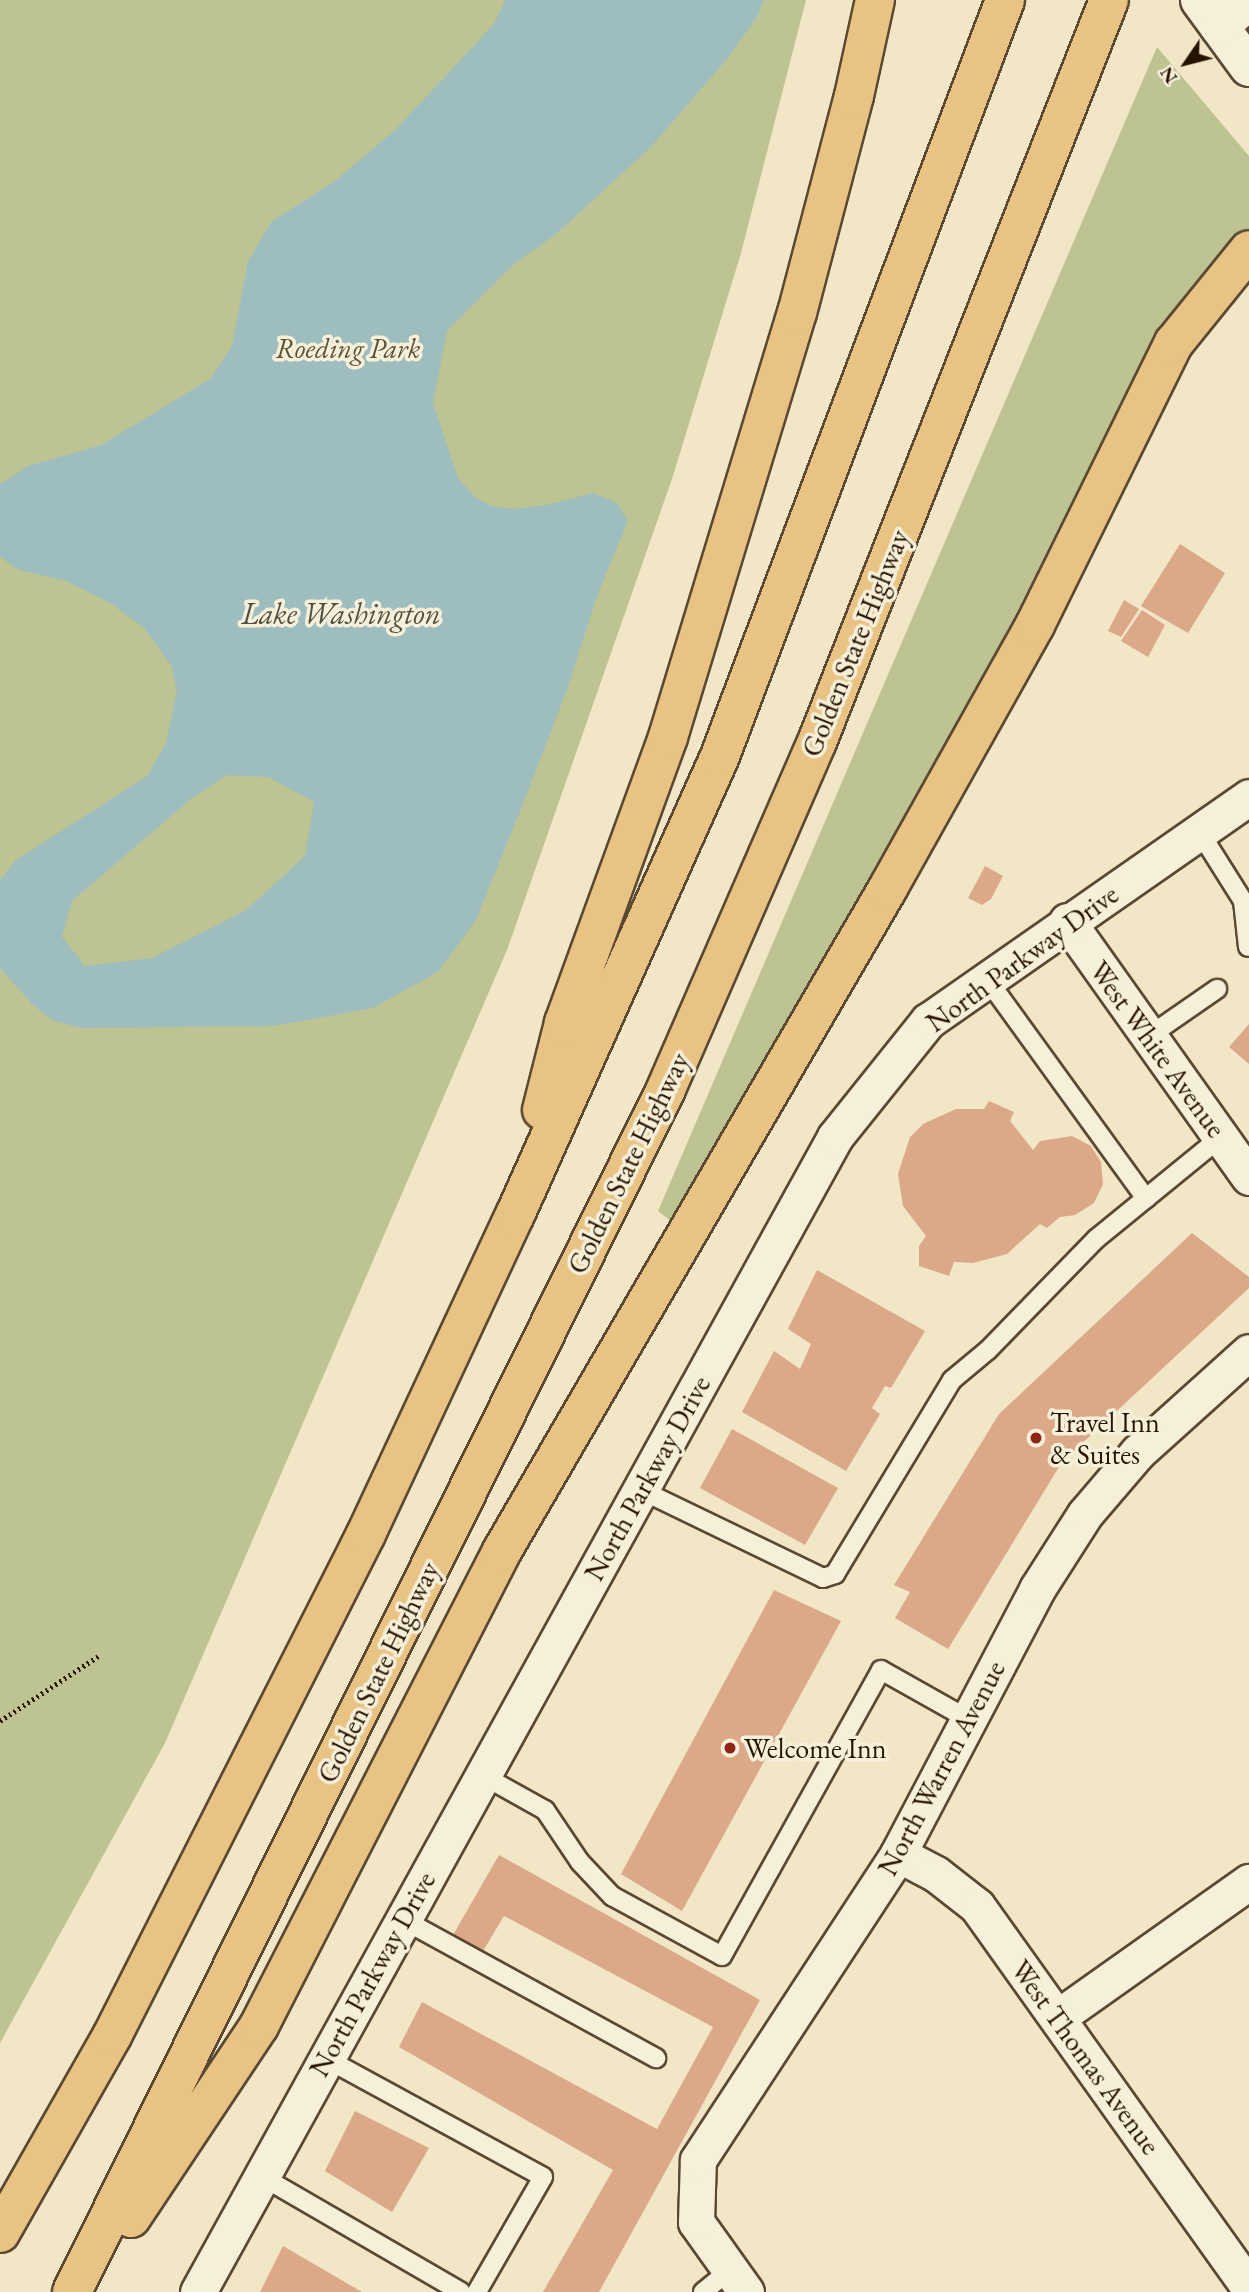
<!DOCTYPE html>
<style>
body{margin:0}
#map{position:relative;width:1249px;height:2292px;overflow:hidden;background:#f1e6c6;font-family:"EB Garamond",serif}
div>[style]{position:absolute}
.green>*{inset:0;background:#bec392}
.water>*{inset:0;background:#9ebdbe}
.building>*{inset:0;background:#dba888}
.path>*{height:4.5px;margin-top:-2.25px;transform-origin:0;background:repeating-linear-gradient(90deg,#281301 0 2px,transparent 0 5.5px)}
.roads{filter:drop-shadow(2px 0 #5a4832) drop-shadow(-2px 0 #5a4832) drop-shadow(0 2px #5a4832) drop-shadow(0 -2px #5a4832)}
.service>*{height:18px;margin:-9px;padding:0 9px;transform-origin:9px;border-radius:9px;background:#f6efda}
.minor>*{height:35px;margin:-17.5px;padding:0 17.5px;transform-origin:17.5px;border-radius:17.5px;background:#f6efda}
.secondary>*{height:38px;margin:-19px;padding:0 19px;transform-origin:19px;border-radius:19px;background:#f6efda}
.motorway>*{height:38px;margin:-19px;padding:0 19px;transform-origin:19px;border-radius:19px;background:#e8c383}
.dots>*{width:19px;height:19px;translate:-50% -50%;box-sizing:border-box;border:4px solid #f6efda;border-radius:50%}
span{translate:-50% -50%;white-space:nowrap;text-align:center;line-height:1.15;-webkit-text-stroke:7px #f6efda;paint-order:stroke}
.park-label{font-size:28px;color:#5c5134;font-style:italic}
.street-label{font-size:28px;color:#281301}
.poi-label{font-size:28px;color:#281301}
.left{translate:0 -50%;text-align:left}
.water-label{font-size:30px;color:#514e43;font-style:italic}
.north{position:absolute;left:1151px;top:28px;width:70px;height:70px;-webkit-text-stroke:5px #f6efda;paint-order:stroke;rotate:235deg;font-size:19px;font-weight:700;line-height:28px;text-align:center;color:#281301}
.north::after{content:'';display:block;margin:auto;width:24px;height:32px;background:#281301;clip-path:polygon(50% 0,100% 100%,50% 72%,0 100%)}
</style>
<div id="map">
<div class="green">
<div style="clip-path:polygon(0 0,806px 0,741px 253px,673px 476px,507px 950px,165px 1743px,0 2043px)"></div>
<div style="clip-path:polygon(1157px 47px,1249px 156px,1249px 231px,1190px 298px,688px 1235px,658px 1211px)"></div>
</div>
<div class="water">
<div style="clip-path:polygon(evenodd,505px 0,764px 0,757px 17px,727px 59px,649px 149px,555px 235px,514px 264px,447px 331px,433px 403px,458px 478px,474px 496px,491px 506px,514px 509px,547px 505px,593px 493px,617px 503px,628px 521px,597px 596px,567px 690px,521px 809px,476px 920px,438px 972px,373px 1008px,273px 1026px,80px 1028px,52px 1020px,32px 1004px,0 968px,0 880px,16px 860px,147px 776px,166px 743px,177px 690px,171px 665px,144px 628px,110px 603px,66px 581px,19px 570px,0 557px,0 484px,28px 466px,101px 445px,210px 379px,232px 346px,248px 261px,271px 222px,336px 180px,396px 129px,494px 24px,505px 0,227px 775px,268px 777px,314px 802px,305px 856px,246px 910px,152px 958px,85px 966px,62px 937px,72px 901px,191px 799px,227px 775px)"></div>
</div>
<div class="building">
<div style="clip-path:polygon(1180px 544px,1225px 573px,1188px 633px,1141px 606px)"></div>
<div style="clip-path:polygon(1124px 600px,1139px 609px,1121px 637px,1108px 631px)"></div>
<div style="clip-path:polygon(1142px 610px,1165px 625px,1148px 657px,1121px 641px)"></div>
<div style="clip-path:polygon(985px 866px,1003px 876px,991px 899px,982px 905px,968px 898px)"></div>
<div style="clip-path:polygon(1249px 1024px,1249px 1064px,1229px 1047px)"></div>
<div style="clip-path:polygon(989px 1101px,1014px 1112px,1010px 1121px,1033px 1150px,1040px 1141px,1072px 1136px,1091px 1146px,1101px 1162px,1103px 1184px,1094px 1203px,1075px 1215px,1060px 1217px,1047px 1228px,1040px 1224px,1007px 1254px,973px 1263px,954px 1262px,949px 1276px,919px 1266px,919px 1246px,926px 1236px,903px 1206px,898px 1174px,910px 1137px,923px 1124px,956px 1109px,984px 1109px)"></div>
<div style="clip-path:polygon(1192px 1233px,1249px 1277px,1249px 1288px,1062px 1462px,948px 1649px,895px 1618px,910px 1592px,894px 1585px,999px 1414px)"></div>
<div style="clip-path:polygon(817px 1270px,925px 1331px,891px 1388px,885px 1386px,872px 1408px,880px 1414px,846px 1471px,742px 1412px,774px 1351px,800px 1369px,811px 1344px,788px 1329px)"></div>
<div style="clip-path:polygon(732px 1429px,838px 1488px,805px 1545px,700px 1488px)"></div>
<div style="clip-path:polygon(774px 1590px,841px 1621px,682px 1911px,621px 1874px)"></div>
<div style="clip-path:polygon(499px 1855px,760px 2000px,599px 2292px,543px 2292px,613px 2170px,399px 2047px,422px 2002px,657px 2129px,713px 2027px,504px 1916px,483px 1951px,453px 1935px)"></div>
<div style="clip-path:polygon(355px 2111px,429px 2148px,392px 2212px,325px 2171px)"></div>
<div style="clip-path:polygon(283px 2246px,362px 2292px,260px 2292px)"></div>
</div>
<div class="path">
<div style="left:0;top:1721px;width:120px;rotate:-33.4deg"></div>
</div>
<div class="roads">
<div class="service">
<div style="left:1199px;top:831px;width:83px;rotate:57.8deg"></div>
<div style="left:1243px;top:901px;width:46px;rotate:83.8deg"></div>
<div style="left:987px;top:979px;width:271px;rotate:54.1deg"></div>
<div style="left:1149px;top:1036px;width:83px;rotate:-34.7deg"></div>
<div style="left:641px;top:1490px;width:202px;rotate:25.8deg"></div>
<div style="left:823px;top:1578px;width:13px;rotate:-18deg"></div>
<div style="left:835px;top:1574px;width:227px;rotate:-58.9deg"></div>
<div style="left:952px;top:1380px;width:47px;rotate:-39.8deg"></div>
<div style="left:988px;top:1350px;width:155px;rotate:-45.8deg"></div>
<div style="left:1096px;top:1239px;width:161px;rotate:-39.2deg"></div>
<div style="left:482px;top:1775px;width:72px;rotate:29.1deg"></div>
<div style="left:545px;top:1810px;width:63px;rotate:56.1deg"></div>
<div style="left:580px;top:1862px;width:47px;rotate:46.7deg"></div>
<div style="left:612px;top:1896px;width:125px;rotate:28.6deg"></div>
<div style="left:722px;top:1956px;width:327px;rotate:-60.9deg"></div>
<div style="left:881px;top:1670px;width:100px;rotate:29.4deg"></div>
<div style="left:402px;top:1919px;width:290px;rotate:28.7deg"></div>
<div style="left:325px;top:2058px;width:248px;rotate:28.6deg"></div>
<div style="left:543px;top:2177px;width:133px;rotate:119.9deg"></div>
<div style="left:261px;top:2176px;width:231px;rotate:30.1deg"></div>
<div style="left:703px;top:2292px;width:35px;rotate:-39deg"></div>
</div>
<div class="minor">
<div style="left:1067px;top:921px;width:314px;rotate:54.6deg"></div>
<div style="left:898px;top:1854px;width:43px;rotate:27.8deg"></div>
<div style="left:936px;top:1874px;width:52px;rotate:38deg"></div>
<div style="left:977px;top:1906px;width:468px;rotate:54.5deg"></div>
<div style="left:1058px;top:2017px;width:234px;rotate:-35.3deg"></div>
<div style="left:198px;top:2292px;width:1319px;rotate:-61.12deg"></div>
<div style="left:835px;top:1137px;width:149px;rotate:-51.3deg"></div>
<div style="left:928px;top:1021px;width:391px;rotate:-34.9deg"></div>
<div style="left:746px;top:2292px;width:86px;rotate:-125.5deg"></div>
<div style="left:696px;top:2222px;width:62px;rotate:-88.2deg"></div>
<div style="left:698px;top:2160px;width:366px;rotate:-56.8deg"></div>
<div style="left:898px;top:1854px;width:299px;rotate:-62.3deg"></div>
<div style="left:1037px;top:1589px;width:89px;rotate:-57.4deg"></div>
<div style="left:1085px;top:1514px;width:82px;rotate:-49.5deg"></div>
<div style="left:1138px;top:1452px;width:149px;rotate:-42deg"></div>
</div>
<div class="secondary">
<div style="left:1200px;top:0;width:83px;rotate:53.8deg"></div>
<div style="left:1219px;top:26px;width:39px;rotate:-40deg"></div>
</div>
<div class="motorway">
<div style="left:542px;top:1110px;width:90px;rotate:-75.8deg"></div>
<div style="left:564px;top:1023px;width:304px;rotate:-70deg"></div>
<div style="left:668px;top:737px;width:443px;rotate:-73.1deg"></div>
<div style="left:797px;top:313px;width:224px;rotate:-75.3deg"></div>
<div style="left:854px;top:96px;width:98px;rotate:-77.7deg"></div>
<div style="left:131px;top:2218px;width:231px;rotate:-56.3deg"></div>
<div style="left:259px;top:2026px;width:534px;rotate:-62.91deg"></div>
<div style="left:502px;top:1551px;width:767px;rotate:-59.79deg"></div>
<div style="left:888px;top:888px;width:301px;rotate:-60.8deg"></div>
<div style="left:1035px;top:625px;width:314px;rotate:-63.8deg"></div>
<div style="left:1174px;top:343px;width:119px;rotate:-51.1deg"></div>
<div style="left:0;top:2233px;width:227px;rotate:-60.4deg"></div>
<div style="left:112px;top:2036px;width:563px;rotate:-63.16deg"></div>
<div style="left:366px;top:1534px;width:352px;rotate:-65deg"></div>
<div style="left:515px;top:1215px;width:503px;rotate:-65.93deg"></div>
<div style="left:720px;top:756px;width:808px;rotate:-69.34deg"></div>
<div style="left:72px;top:2292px;width:1342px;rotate:-63.72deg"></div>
<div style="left:666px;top:1089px;width:378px;rotate:-66.5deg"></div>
<div style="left:817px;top:742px;width:797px;rotate:-68.52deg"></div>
</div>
</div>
<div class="dots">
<div style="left:1036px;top:1438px;background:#8f2418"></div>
<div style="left:730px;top:1748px;background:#8f2418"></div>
</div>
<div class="park-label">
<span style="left:348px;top:348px">Roeding Park</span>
</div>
<div class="street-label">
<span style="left:855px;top:643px;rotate:-68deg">Golden State Highway</span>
<span style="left:1022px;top:958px;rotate:-36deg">North Parkway Drive</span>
<span style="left:1158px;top:1049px;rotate:54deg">West White Avenue</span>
<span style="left:628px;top:1163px;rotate:-64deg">Golden State Highway</span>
<span style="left:647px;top:1478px;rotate:-61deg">North Parkway Drive</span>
<span style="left:378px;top:1672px;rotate:-64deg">Golden State Highway</span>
<span style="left:941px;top:1768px;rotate:-62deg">North Warren Avenue</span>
<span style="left:372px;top:1974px;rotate:-61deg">North Parkway Drive</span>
<span style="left:1086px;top:2057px;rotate:54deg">West Thomas Avenue</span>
</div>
<div class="poi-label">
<span class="left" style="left:1050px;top:1438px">Travel Inn<br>&amp; Suites</span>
<span class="left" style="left:744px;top:1748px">Welcome Inn</span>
</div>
<div class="water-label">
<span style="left:341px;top:614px">Lake Washington</span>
</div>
<div class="north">N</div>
</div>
